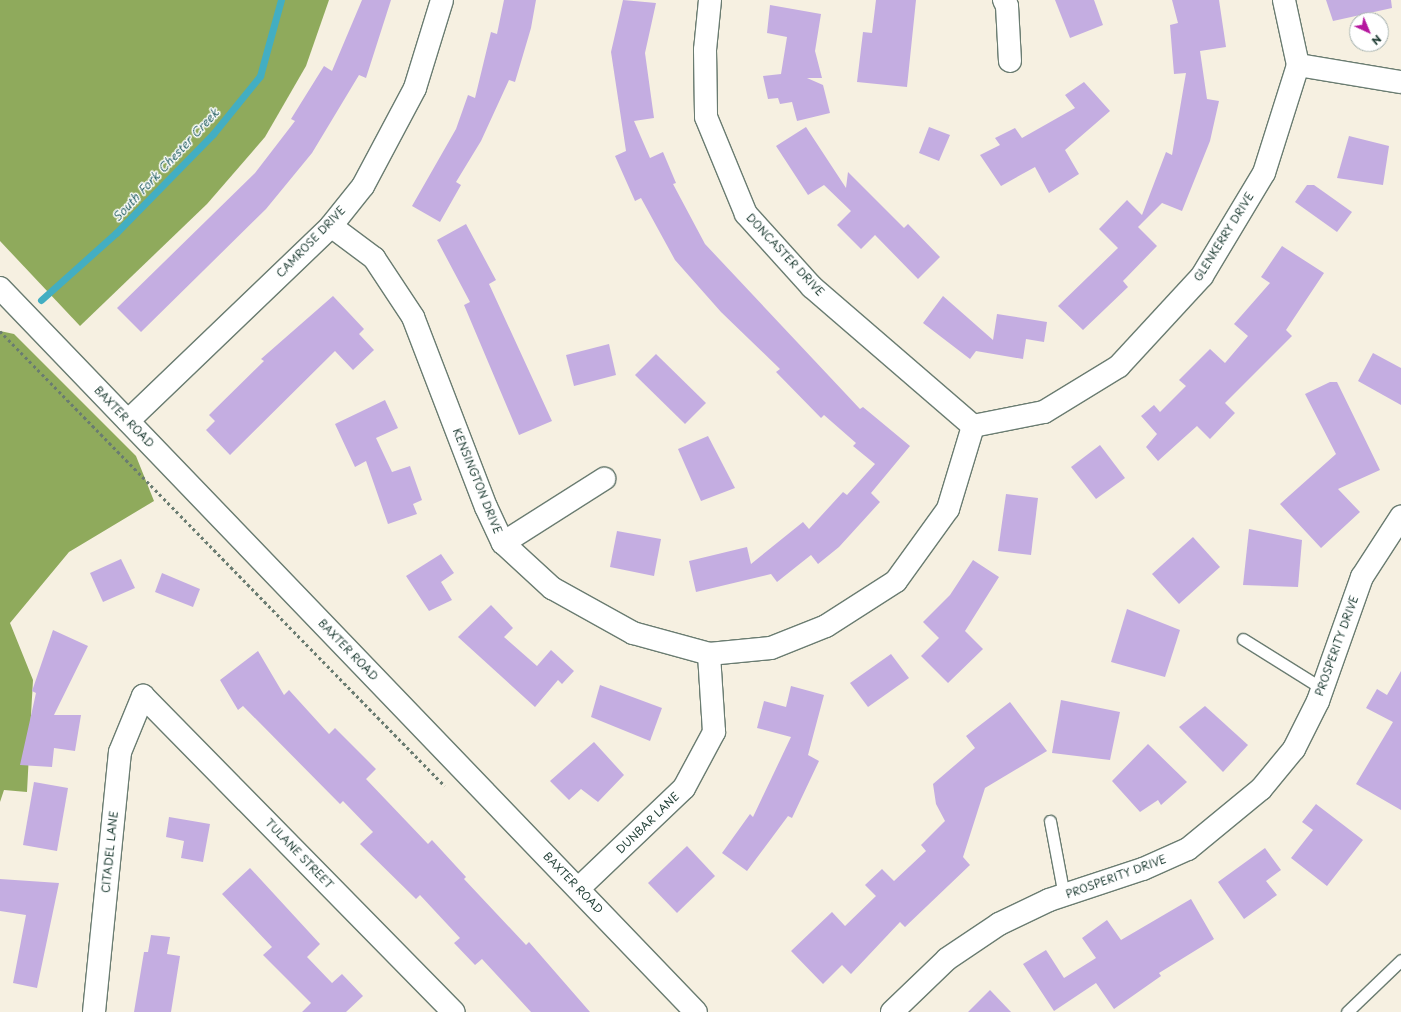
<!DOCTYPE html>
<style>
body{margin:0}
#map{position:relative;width:1401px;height:1012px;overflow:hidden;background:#f6f0e1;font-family:"Playpen Sans",sans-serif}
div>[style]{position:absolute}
.forest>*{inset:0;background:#8faa5c}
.stream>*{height:7px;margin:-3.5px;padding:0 3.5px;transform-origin:3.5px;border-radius:3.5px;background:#43aec2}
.building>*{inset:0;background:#c4ade1}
.path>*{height:2.5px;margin-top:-1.25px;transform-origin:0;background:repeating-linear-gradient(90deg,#6a7c71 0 3px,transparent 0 6px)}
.roads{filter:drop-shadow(1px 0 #6a7c71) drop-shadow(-1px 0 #6a7c71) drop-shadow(0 1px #6a7c71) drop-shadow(0 -1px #6a7c71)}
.service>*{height:11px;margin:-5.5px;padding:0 5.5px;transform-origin:5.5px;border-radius:5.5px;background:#fff}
.minor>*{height:22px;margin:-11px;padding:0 11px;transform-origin:11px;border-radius:11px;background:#fff}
.tertiary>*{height:22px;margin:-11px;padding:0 11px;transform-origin:11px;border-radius:11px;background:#fff}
span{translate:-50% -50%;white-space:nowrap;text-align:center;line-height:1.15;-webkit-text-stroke:3px #fff;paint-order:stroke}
.street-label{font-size:11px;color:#1f3d34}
.water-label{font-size:12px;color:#2c6566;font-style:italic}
.north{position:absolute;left:1349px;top:12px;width:40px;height:40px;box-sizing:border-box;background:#fff;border:1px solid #a5b1ae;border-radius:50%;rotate:136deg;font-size:11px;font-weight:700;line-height:16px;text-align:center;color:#1f3d34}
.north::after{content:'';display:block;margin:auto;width:14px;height:18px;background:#b5179e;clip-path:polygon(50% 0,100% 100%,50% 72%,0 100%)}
</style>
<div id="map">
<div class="forest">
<div style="clip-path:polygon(0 0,329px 0,306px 66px,265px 137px,207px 204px,80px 326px,0 241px)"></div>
<div style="clip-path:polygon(0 331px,14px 334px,136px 456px,154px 501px,69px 552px,10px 623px,33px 680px,31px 715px,27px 792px,4px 790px,0 802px)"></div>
</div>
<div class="stream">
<div style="left:41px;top:300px;width:101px;rotate:-41.8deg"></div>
<div style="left:116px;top:233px;width:139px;rotate:-45.6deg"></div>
<div style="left:213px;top:134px;width:75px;rotate:-51deg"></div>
<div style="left:260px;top:76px;width:79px;rotate:-74.6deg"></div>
</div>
<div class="building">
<div style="clip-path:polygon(362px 0,391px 0,366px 78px,359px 75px,312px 153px,266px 209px,141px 332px,117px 308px,255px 173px,295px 121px,291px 119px,324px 66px,332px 71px)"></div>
<div style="clip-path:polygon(504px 0,536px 0,531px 28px,515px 82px,509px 80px,481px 141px,456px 182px,461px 185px,440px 222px,412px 206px,456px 129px,468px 95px,475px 98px,491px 32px,497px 34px)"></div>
<div style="clip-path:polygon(623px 0,656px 3px,645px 53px,654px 118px,634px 121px,650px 158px,663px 152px,676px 183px,673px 184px,705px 244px,860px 409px,863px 407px,910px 446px,871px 493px,880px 502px,839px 547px,818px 564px,811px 555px,777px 582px,771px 574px,696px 592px,689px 561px,747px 547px,751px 564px,803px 522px,809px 529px,843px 492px,847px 495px,875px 464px,853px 446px,856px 443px,824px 415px,821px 418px,776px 372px,780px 369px,721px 312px,675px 260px,641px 198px,635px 201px,615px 156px,626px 151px,611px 52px)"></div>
<div style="clip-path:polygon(876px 0,916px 0,907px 87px,857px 82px,863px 32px,872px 33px)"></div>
<div style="clip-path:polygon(1055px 0,1094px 0,1103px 25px,1070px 38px)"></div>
<div style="clip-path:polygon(1172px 0,1219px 0,1226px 47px,1200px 51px,1207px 99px,1219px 101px,1210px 141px,1182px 211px,1162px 203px,1138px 227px,1157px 246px,1123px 281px,1128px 287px,1083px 330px,1058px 306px,1118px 248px,1099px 229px,1127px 200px,1142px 215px,1166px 152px,1172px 155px,1186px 73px,1174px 74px,1170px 25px,1178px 23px)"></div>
<div style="clip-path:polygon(1326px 0,1391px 0,1392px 8px,1333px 21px)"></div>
<div style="clip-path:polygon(770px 5px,821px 14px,815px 51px,822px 78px,807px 78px,823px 85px,830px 113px,797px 121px,792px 102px,780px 104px,778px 98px,768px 99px,763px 76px,781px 74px,787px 37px,767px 33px)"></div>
<div style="clip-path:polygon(1084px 82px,1110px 111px,1065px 150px,1079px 174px,1049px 193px,1035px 167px,1001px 186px,980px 155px,1000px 145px,995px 138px,1015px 128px,1022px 138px,1075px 108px,1065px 95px)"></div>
<div style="clip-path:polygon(806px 127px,846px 188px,848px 172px,904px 228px,908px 224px,940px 257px,918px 279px,875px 235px,861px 249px,837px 225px,851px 211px,824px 185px,808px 195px,776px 146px)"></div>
<div style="clip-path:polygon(929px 127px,950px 135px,939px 161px,919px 153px)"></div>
<div style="clip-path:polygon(1349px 136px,1389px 146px,1383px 185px,1337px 178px)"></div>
<div style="clip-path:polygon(1307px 185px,1314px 185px,1352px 212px,1337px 232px,1295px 202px)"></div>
<div style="clip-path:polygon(466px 224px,496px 280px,489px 284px,552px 421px,519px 435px,464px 305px,470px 302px,437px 240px)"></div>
<div style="clip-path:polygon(1282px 246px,1324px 273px,1286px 330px,1292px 336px,1225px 403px,1235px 413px,1210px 439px,1197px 426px,1158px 461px,1146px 447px,1157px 434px,1141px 416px,1154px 405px,1160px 412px,1186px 386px,1179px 380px,1210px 349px,1225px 363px,1248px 336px,1234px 324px,1270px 283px,1261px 277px)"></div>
<div style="clip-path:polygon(333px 296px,364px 329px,359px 334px,374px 350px,353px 370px,335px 351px,230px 455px,206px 430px,215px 421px,209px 415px,264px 361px,261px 359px)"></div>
<div style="clip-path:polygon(943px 296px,993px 340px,997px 314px,1047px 322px,1044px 342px,1026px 339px,1023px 359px,976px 351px,970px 359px,923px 323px)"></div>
<div style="clip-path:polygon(609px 344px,616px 375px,574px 386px,566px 355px)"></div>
<div style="clip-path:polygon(1373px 353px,1401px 368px,1401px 405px,1358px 381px)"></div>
<div style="clip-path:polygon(656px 354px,706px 403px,685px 424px,635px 375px)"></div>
<div style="clip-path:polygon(1330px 382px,1337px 382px,1380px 470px,1338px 489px,1360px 512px,1321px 548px,1280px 504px,1336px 454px,1305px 394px)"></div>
<div style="clip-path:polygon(385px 400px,398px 428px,376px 438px,392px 472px,410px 466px,422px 500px,413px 504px,417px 514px,388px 524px,366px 461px,355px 467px,335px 424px)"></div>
<div style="clip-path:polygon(708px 436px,735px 488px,701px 501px,678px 449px)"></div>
<div style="clip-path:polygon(1100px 445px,1125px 478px,1096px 499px,1071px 467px)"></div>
<div style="clip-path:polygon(1006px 494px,1038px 498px,1031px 555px,998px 551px)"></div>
<div style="clip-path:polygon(1249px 529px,1302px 540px,1298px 587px,1243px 585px)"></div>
<div style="clip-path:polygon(617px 531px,661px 539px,654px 576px,610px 567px)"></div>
<div style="clip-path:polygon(1193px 537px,1220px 567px,1179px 604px,1152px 574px)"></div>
<div style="clip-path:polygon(441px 554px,454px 573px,441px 582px,452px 600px,429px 611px,406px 576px)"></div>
<div style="clip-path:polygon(121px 559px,135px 588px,103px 602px,90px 573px)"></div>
<div style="clip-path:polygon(973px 560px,999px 577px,965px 631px,983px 649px,948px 683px,921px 656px,939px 638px,923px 622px,950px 595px)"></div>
<div style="clip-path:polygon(162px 573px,200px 589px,193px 607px,155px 592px)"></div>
<div style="clip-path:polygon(491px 605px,513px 628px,504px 637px,537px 666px,551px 650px,574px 671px,562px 684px,558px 680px,535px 707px,458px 637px)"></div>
<div style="clip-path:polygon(1127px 609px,1180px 630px,1165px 677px,1111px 662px)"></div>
<div style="clip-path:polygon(53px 630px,88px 646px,54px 715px,81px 715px,75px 751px,54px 748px,52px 767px,20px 765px,36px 693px,32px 691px)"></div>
<div style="clip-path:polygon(258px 651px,284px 695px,289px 690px,329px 734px,335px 728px,376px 769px,366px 779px,428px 844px,432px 840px,466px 877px,464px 879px,526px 945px,529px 942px,590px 1012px,531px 1012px,482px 959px,475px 965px,454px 943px,460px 938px,420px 895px,416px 899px,360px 844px,373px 832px,343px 801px,340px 804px,243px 706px,238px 710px,220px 680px)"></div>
<div style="clip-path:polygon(891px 654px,909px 678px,868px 707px,850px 683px)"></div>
<div style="clip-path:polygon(1401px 671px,1401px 810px,1356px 784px,1393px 722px,1366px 708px,1377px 689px,1387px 695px)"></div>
<div style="clip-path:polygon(600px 685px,662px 708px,650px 741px,591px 717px)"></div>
<div style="clip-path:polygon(791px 686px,824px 695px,808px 755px,819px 761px,792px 818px,788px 816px,747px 871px,722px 853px,750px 814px,753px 817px,791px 737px,757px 728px,764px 701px,786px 707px)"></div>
<div style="clip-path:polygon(1061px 700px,1120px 712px,1110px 760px,1052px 753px)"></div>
<div style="clip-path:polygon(1010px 702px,1047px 751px,985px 788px,963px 857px,970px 865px,905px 927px,900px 922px,851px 974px,842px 965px,823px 984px,791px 951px,832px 912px,845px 926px,876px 896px,865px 885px,882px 869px,894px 881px,926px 851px,921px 845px,945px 821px,936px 804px,933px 784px,975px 748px,966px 736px)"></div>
<div style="clip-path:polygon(1205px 706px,1248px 745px,1223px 772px,1179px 727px)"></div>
<div style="clip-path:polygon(594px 742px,624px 775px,598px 802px,581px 789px,569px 800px,550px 781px)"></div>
<div style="clip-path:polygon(1148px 744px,1187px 782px,1161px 805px,1158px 800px,1140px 812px,1112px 781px)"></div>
<div style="clip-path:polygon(34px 782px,68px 788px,57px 851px,23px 845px)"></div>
<div style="clip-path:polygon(1316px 804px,1363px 840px,1327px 886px,1291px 858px,1313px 830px,1302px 822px)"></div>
<div style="clip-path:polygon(169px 817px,210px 824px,203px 862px,181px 858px,184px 841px,166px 837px)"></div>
<div style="clip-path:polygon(687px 846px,715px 876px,677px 913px,648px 883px)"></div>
<div style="clip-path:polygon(1265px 848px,1281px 870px,1266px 881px,1277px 895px,1244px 919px,1218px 882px)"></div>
<div style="clip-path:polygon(250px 868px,320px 944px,307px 957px,332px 983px,342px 974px,363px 996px,346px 1012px,302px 1012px,311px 1003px,263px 955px,272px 947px,222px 894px)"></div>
<div style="clip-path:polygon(0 879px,59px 883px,37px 988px,13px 983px,26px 915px,0 911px)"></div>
<div style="clip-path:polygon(1191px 899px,1214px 939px,1159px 973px,1161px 976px,1114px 1009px,1096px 983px,1054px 1011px,1023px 964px,1046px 950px,1064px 978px,1096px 958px,1082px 938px,1107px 920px,1121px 940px)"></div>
<div style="clip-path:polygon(151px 935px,170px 937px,167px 954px,180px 956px,171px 1012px,134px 1012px,144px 952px,148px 952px)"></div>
<div style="clip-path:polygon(990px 990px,1011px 1012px,968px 1012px)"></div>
</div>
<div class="path">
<div style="left:0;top:331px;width:636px;rotate:45.64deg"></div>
</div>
<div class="roads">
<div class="service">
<div style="left:1243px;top:639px;width:94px;rotate:32deg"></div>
<div style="left:1050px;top:821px;width:76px;rotate:79.4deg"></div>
<div style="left:1347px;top:1012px;width:75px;rotate:-43.9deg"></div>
</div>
<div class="minor">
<div style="left:710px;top:0;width:50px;rotate:95.7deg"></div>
<div style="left:705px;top:50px;width:67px;rotate:89.1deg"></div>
<div style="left:706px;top:117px;width:105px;rotate:67.6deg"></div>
<div style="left:746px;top:214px;width:98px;rotate:47.9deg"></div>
<div style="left:812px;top:287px;width:213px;rotate:40.8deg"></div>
<div style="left:1004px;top:0;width:7px;rotate:63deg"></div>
<div style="left:1007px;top:6px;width:55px;rotate:86.9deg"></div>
<div style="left:1298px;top:65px;width:104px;rotate:9.4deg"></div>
<div style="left:331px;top:226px;width:54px;rotate:36.7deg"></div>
<div style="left:374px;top:258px;width:71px;rotate:56.5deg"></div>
<div style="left:413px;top:317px;width:204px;rotate:69deg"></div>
<div style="left:486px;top:507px;width:40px;rotate:65deg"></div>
<div style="left:503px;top:543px;width:67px;rotate:42.6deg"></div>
<div style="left:552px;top:588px;width:93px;rotate:29.1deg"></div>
<div style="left:633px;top:633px;width:79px;rotate:15.4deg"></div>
<div style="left:709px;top:654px;width:62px;rotate:-5.5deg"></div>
<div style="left:771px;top:648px;width:59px;rotate:-21.8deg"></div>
<div style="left:826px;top:626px;width:83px;rotate:-32.7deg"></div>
<div style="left:896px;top:581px;width:89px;rotate:-54.2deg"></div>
<div style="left:948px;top:509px;width:87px;rotate:-73.2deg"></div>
<div style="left:128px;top:421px;width:281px;rotate:-43.8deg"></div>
<div style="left:331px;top:226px;width:51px;rotate:-51.3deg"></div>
<div style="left:363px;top:186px;width:111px;rotate:-62deg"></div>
<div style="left:415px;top:88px;width:92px;rotate:-72.9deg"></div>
<div style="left:973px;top:426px;width:72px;rotate:-11.2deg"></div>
<div style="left:1044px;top:412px;width:88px;rotate:-31.5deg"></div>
<div style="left:1119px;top:366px;width:122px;rotate:-47.3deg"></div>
<div style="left:1202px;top:276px;width:120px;rotate:-59deg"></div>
<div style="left:1264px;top:173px;width:113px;rotate:-72.5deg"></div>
<div style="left:1298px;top:65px;width:66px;rotate:-102.2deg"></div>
<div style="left:503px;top:543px;width:120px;rotate:-32.4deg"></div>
<div style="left:578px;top:889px;width:146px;rotate:-43.6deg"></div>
<div style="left:684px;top:788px;width:64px;rotate:-61.8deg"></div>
<div style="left:714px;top:732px;width:78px;rotate:-93.7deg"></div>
<div style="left:94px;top:1012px;width:261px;rotate:-84.3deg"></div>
<div style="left:120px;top:752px;width:61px;rotate:-67.7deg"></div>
<div style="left:143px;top:696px;width:443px;rotate:45.5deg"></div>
<div style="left:892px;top:1012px;width:76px;rotate:-43.9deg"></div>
<div style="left:947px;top:959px;width:63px;rotate:-33.9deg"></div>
<div style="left:999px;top:924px;width:55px;rotate:-25.6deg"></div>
<div style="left:1049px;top:900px;width:99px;rotate:-18.3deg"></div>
<div style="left:1143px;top:869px;width:49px;rotate:-24deg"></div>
<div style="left:1188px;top:849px;width:94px;rotate:-39.4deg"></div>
<div style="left:1261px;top:789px;width:52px;rotate:-50.5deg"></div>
<div style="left:1294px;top:749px;width:54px;rotate:-63.4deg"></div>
<div style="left:1318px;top:701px;width:132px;rotate:-70.5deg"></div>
<div style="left:1362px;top:577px;width:72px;rotate:-57deg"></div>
</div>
<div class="tertiary">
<div style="left:0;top:288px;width:1004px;rotate:46.13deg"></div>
</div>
</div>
<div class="street-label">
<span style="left:1224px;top:237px;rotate:-58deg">GLENKERRY DRIVE</span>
<span style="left:311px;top:242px;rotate:-46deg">CAMROSE DRIVE</span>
<span style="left:785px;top:255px;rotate:47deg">DONCASTER DRIVE</span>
<span style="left:124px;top:417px;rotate:46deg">BAXTER ROAD</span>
<span style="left:477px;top:481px;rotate:68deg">KENSINGTON DRIVE</span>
<span style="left:1337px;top:646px;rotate:-70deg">PROSPERITY DRIVE</span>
<span style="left:348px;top:650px;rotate:46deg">BAXTER ROAD</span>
<span style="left:648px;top:823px;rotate:-44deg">DUNBAR LANE</span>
<span style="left:110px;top:852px;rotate:-84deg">CITADEL LANE</span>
<span style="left:299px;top:854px;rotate:46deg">TULANE STREET</span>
<span style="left:1116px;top:877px;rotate:-20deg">PROSPERITY DRIVE</span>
<span style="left:573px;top:883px;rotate:46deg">BAXTER ROAD</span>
</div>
<div class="water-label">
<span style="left:166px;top:165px;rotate:-47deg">South Fork Chester Creek</span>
</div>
<div class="north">N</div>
</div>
